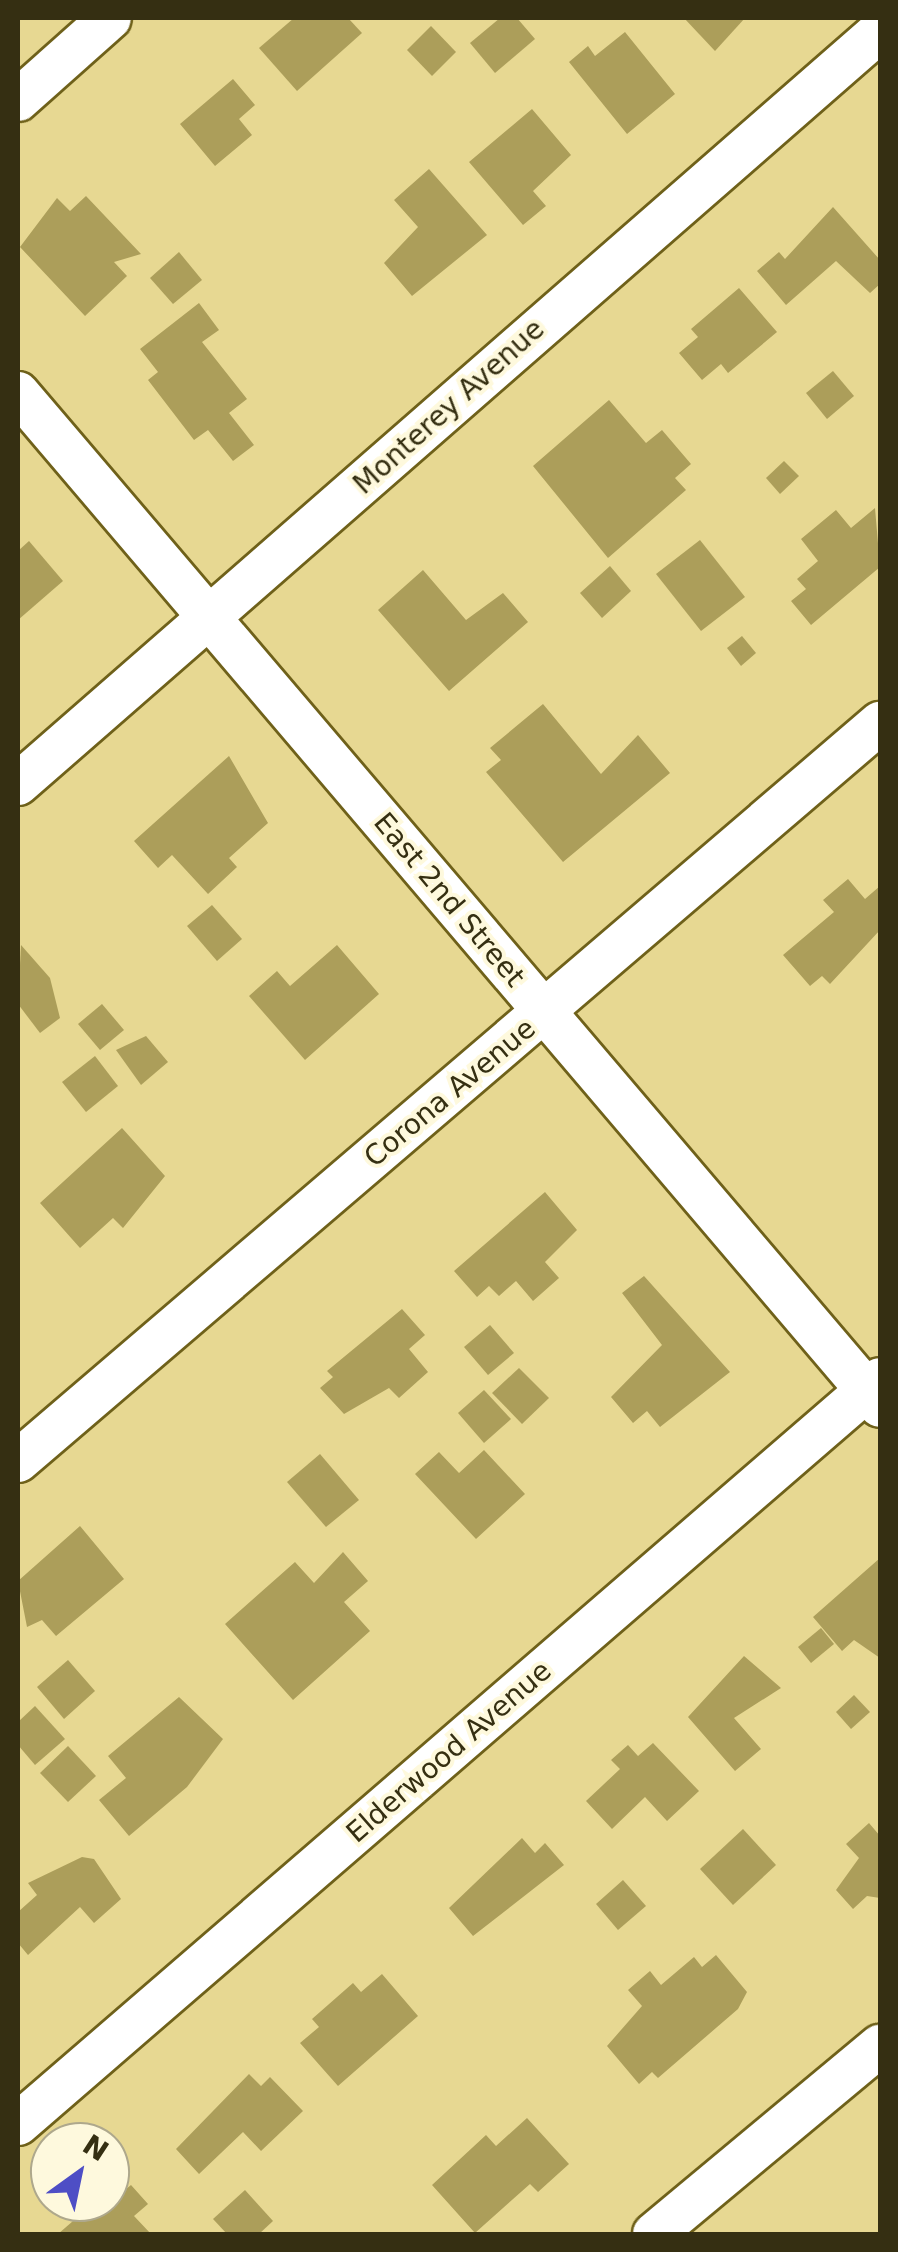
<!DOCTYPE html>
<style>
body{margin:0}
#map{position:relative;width:898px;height:2252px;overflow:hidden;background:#e7d892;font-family:"DejaVu Sans",sans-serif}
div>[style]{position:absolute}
.building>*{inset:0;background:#ac9e5a}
.roads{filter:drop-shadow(2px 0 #6f611a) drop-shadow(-2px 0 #6f611a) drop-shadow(0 2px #6f611a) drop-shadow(0 -2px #6f611a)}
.minor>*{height:42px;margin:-21px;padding:0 21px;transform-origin:21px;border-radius:21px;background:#fff}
span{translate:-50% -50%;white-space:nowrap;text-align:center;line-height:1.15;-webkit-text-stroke:8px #fef9dd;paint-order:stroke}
.street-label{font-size:28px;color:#352f12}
.frame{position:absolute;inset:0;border:20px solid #352f12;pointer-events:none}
.north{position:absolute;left:30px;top:2122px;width:100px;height:100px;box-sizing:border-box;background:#fef9dd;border:2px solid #aea88c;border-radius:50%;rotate:33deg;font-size:28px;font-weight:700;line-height:40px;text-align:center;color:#352f12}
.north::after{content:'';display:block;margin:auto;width:35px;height:45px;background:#4e4ec5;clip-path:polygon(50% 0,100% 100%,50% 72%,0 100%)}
</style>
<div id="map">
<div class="building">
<div style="clip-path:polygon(294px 18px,348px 18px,362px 33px,297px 91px,259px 48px)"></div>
<div style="clip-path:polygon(500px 18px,517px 18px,535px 39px,495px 73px,470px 43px)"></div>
<div style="clip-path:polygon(684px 18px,745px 18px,715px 51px)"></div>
<div style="clip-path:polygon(431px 26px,456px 52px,432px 76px,407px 50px)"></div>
<div style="clip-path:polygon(625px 32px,675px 94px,627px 134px,569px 62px,588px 46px,595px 56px)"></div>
<div style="clip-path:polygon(233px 79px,255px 105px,239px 119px,252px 135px,215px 166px,180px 124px)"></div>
<div style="clip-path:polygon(532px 109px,571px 155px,533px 191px,546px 206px,523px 225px,469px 162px)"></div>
<div style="clip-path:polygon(429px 169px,487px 235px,412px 296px,384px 263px,418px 227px,394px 200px)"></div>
<div style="clip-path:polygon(86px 196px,141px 254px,114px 262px,127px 276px,85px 316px,20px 247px,57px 198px,70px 211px)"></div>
<div style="clip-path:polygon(833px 207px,880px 260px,880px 284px,870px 293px,836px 261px,786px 305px,757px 271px,779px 252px,785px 259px)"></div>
<div style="clip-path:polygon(179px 252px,202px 280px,173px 304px,150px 278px)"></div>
<div style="clip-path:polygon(739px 288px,777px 332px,728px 373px,721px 364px,702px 380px,679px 353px,698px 337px,691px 329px)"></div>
<div style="clip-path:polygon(199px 303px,219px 330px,202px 342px,247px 399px,229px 413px,254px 445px,233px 461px,208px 430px,194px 440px,148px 380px,158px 372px,140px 349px)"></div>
<div style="clip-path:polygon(833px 371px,854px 396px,827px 419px,806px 393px)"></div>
<div style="clip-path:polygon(609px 400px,646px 443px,662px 430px,691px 464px,675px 478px,686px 490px,608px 558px,533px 466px)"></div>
<div style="clip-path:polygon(784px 461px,799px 476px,780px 494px,766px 478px)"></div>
<div style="clip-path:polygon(875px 508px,880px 567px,811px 625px,791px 601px,806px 589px,797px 579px,818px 561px,801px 539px,836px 510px,851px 528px)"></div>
<div style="clip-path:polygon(700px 540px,745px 597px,701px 631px,656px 574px)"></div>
<div style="clip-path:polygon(29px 541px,63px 581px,18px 620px,18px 551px)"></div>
<div style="clip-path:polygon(610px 566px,631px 591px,602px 618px,580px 593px)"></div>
<div style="clip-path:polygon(423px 570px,466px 620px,503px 593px,528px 622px,449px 691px,378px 610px)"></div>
<div style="clip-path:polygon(742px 636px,756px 653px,741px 666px,727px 648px)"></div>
<div style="clip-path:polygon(543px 704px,601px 774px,638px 735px,670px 773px,563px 862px,486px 772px,501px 760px,490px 748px)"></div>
<div style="clip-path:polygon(229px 756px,268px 823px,229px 858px,237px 867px,208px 894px,172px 855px,158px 868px,134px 841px)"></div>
<div style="clip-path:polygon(848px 879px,865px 899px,880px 886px,880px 930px,830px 984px,822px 976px,810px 986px,783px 955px,834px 912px,823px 900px)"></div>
<div style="clip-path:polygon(212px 905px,242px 939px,217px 961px,187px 926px)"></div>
<div style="clip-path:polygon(21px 945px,50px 978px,60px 1018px,40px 1033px,18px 1004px)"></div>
<div style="clip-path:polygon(337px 945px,379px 994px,305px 1060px,249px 996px,277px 971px,290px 986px)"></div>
<div style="clip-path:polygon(102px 1004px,124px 1030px,100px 1050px,78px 1024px)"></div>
<div style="clip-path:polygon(146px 1036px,168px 1062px,141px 1085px,116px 1050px)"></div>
<div style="clip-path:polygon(95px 1056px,118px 1086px,86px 1112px,62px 1082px)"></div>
<div style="clip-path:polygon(122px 1128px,165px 1176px,123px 1228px,113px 1218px,80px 1248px,40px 1203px)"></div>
<div style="clip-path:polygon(545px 1192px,577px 1230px,545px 1262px,559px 1278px,533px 1301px,516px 1281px,499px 1296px,489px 1286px,477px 1297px,454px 1271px)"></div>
<div style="clip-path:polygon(644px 1276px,730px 1372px,660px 1427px,647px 1411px,633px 1423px,611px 1397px,662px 1345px,622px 1293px)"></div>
<div style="clip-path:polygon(402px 1309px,425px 1335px,409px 1349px,428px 1372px,399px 1398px,389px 1388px,344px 1414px,320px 1388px,333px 1377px,327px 1371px)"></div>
<div style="clip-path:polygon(490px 1325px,514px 1353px,488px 1375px,464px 1347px)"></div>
<div style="clip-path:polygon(519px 1368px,549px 1398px,522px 1424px,492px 1393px)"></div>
<div style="clip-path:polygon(484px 1390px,511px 1419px,484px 1443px,458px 1413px)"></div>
<div style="clip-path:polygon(484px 1450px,525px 1494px,476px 1539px,415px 1474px,439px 1452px,459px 1473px)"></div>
<div style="clip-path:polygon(320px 1454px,359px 1500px,326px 1527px,287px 1482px)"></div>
<div style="clip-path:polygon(80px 1526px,124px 1579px,56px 1636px,42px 1620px,27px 1627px,18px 1581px)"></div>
<div style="clip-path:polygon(343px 1552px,368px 1581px,344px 1602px,370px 1631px,293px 1700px,225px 1624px,295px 1562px,314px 1583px)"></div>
<div style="clip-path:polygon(880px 1558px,880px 1658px,854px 1640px,842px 1651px,813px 1617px)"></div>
<div style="clip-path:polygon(821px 1628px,834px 1644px,811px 1663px,798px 1647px)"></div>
<div style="clip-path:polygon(744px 1656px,781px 1688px,734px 1718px,761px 1749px,735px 1771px,688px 1717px)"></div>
<div style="clip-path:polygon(68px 1660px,95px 1691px,64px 1719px,37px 1687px)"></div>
<div style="clip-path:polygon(854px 1695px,870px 1712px,851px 1729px,836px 1712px)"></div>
<div style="clip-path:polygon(179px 1697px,223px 1739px,187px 1787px,129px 1836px,99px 1800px,126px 1778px,108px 1756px)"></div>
<div style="clip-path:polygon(35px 1706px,65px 1739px,35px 1765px,18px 1745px,18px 1722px)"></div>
<div style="clip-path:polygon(653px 1743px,699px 1791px,667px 1821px,645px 1797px,612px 1829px,586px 1801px,620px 1769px,611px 1760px,628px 1745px,638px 1756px)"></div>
<div style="clip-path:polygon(68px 1746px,96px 1776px,68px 1802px,40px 1773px)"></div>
<div style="clip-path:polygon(869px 1823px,880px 1836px,880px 1898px,867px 1896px,853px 1909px,836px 1890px,859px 1858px,846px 1844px)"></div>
<div style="clip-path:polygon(743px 1829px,776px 1865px,733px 1905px,700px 1869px)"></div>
<div style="clip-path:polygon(522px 1838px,535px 1853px,545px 1843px,564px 1865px,473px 1936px,449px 1908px)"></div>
<div style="clip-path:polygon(82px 1857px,94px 1859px,121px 1899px,94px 1923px,80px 1907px,28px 1955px,18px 1943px,18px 1912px,37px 1895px,28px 1883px)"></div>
<div style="clip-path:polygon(623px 1880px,646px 1906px,618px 1930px,596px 1904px)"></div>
<div style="clip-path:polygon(716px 1955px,747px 1992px,738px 2009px,658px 2078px,652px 2072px,639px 2084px,607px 2046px,642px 2006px,628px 1990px,650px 1971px,661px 1985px,694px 1957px,702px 1967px)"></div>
<div style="clip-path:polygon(382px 1974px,418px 2016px,338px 2086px,300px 2043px,319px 2027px,312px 2019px,353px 1983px,361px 1992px)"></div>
<div style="clip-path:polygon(249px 2074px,261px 2086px,270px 2077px,303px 2111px,261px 2151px,243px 2132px,199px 2174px,176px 2149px)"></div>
<div style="clip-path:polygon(527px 2118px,569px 2164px,538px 2192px,530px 2184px,475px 2233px,432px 2185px,486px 2135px,496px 2146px)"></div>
<div style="clip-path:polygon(131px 2185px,148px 2204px,134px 2216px,151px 2234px,58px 2234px,95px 2202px,110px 2202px,114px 2186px,121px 2193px)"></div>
<div style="clip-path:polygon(245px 2190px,273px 2221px,259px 2234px,227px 2234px,213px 2219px)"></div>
</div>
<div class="roads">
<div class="minor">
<div style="left:18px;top:100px;width:123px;rotate:-41.7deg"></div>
<div style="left:18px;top:393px;width:1330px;rotate:49.6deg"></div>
<div style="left:18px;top:784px;width:1145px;rotate:-41.14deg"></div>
<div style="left:18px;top:1461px;width:1135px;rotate:-40.57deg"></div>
<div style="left:18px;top:2124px;width:1139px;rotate:-40.84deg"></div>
<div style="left:654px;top:2234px;width:294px;rotate:-39.8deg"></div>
</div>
</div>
<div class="street-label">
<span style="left:449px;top:407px;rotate:-42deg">Monterey Avenue</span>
<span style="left:449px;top:900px;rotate:50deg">East 2nd Street</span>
<span style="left:450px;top:1093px;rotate:-40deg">Corona Avenue</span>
<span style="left:449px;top:1752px;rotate:-41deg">Elderwood Avenue</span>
</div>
<div class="frame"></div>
<div class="north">N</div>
</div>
